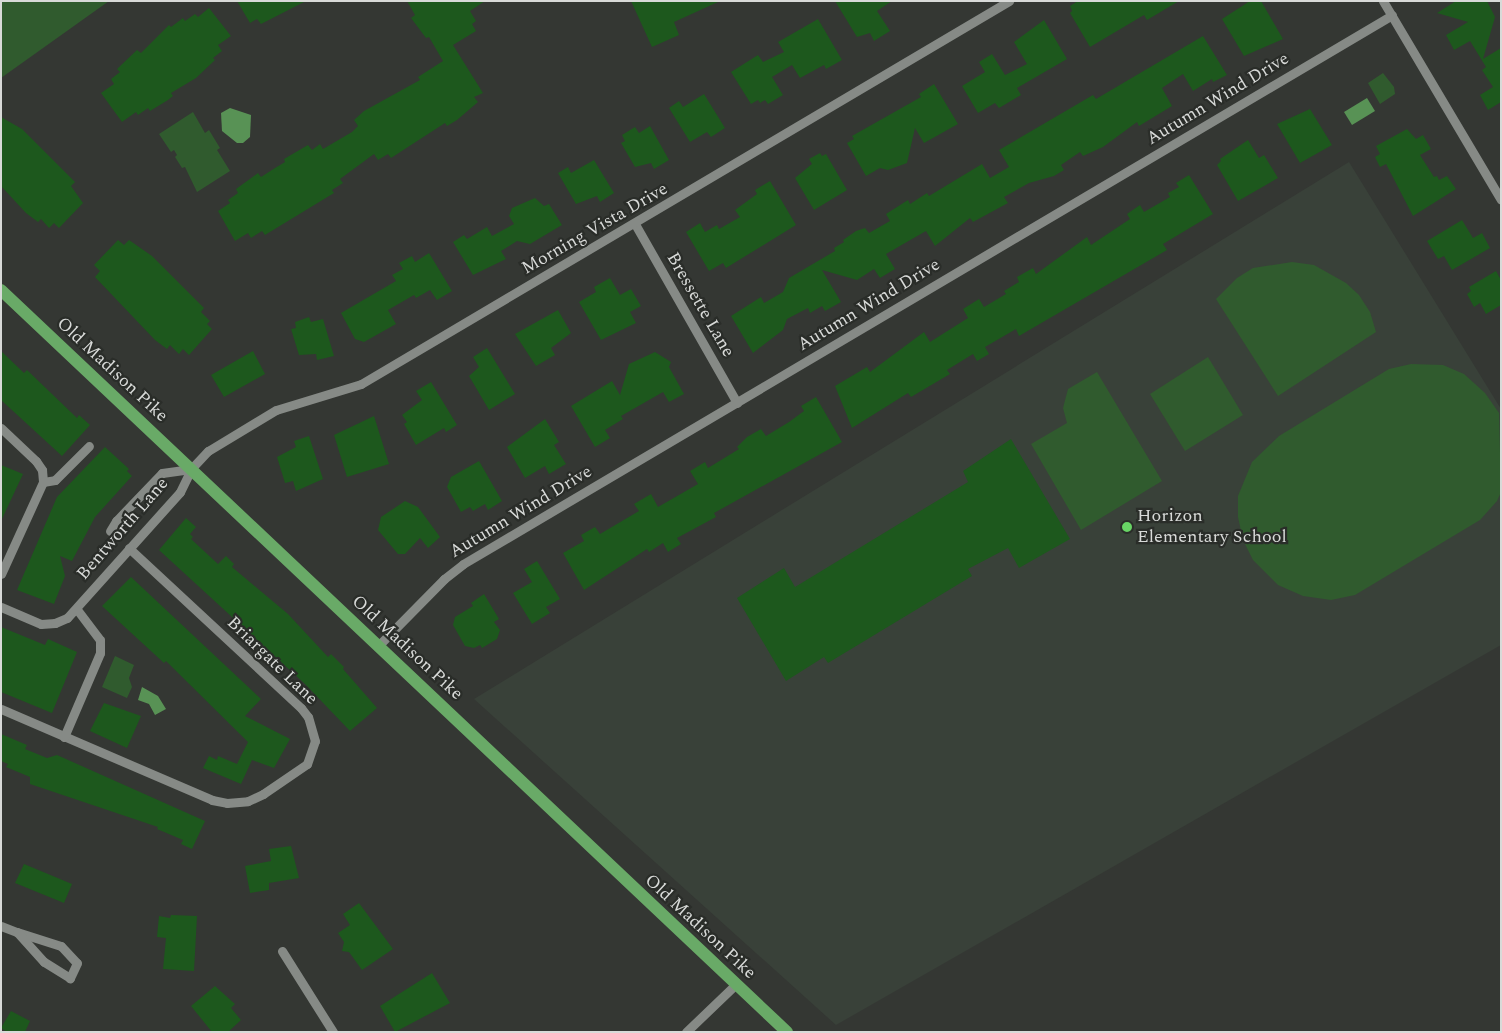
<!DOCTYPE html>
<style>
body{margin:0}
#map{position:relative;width:1502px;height:1033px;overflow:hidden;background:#343733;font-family:Spectral,serif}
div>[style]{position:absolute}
.built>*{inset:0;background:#394139}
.green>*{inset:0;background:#305b2e}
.water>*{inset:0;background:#589255}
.building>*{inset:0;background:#1d581d}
.minor>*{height:9px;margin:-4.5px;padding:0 4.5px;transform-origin:4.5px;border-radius:4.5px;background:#868a86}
.major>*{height:12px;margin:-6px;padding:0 6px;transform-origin:6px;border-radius:6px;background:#69aa67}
.dots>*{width:14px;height:14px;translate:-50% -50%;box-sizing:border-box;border:2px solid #2a2d29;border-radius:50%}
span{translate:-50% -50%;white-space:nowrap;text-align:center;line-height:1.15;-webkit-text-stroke:4.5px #2a2d29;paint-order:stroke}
.street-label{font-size:18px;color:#d8dad8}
.poi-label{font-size:18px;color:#d8dad8}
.left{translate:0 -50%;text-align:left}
.frame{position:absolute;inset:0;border:2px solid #d8dad8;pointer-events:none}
</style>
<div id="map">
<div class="built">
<div style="clip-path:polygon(1349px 162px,1501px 409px,1501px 645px,836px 1025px,474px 699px)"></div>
</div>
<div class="green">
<div style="clip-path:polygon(1px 1px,109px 1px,1px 78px)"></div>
<div style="clip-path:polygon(1383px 73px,1394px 87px,1395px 94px,1380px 104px,1368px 83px)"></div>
<div style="clip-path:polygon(193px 112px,205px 133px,209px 130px,220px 148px,217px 150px,230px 171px,197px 192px,185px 167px,182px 168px,175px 157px,177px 155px,174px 150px,171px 152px,159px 134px)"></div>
<div style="clip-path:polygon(1292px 262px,1314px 265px,1346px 283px,1359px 295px,1370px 312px,1376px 332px,1278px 396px,1216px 299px,1237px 278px,1253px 268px)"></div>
<div style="clip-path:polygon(1208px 357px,1243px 415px,1185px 451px,1150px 394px)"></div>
<div style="clip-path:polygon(1411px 364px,1443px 365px,1464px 374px,1485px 393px,1499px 413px,1501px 492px,1497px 501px,1480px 520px,1355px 595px,1331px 600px,1303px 596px,1278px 585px,1253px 560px,1243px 540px,1238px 517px,1238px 496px,1252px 462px,1279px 436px,1389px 369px)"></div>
<div style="clip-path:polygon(1097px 372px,1162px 481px,1081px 530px,1031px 444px,1067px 423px,1063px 408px,1068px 389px)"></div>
<div style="clip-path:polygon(115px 656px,134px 665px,129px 678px,132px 687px,127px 698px,102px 687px)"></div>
</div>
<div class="water">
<div style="clip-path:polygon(1367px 98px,1375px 111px,1352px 125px,1344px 112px)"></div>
<div style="clip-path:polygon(230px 108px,251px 115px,250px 137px,243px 143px,237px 143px,222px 131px,221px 113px)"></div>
<div style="clip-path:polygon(142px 687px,158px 696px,166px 709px,155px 715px,149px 704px,138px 700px)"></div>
</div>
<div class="building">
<div style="clip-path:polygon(237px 1px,306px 1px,261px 24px,257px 19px,250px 23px)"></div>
<div style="clip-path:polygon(407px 1px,485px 1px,470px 11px,476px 21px,472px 24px,476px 31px,453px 45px,483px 93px,474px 97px,478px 102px,457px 120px,447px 126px,445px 123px,391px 158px,388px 154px,378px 160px,374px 154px,340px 179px,343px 183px,332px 190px,334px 193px,265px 235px,262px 231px,251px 238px,248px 233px,235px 241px,218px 211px,230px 203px,228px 200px,238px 193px,236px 189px,258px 173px,261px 177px,275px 168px,285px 162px,284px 159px,308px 145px,312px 150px,320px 144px,323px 149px,352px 132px,358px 126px,354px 120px,364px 111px,420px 80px,418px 77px,443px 61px,429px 37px,426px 38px,411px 18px,415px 15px)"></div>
<div style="clip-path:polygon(631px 1px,717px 1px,718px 2px,674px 22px,679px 35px,652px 47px)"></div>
<div style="clip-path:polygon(835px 1px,892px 1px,877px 11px,890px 31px,874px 41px,870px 33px,857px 37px)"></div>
<div style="clip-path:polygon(1078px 1px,1179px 1px,1147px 20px,1144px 15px,1090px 47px,1070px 13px,1072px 11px,1070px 6px)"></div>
<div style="clip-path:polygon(1250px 1px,1261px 1px,1283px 39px,1244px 56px,1222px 19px)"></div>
<div style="clip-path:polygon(1456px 1px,1487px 1px,1495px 17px,1483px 59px,1501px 48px,1501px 102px,1488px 110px,1480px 95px,1493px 87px,1482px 70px,1486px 67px,1470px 41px,1454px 50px,1446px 35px,1468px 22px,1437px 13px)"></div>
<div style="clip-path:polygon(209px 8px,231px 36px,218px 45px,222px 51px,213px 58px,215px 60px,196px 78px,171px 93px,173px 96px,168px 100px,150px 111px,148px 108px,138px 115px,136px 112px,122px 122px,101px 93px,114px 84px,111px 79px,120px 72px,117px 69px,137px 50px,141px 53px,169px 25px,171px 27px,183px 18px,185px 21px,195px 14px,198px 17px)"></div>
<div style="clip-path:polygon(818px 19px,842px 60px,826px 69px,824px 65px,800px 78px,792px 65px,772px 77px,783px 95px,768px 104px,765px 100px,760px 103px,758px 100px,751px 104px,731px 72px,758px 55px,763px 62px,784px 52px,778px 42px)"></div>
<div style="clip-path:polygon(1044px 20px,1067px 59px,1017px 88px,1021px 95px,999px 108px,995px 103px,978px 113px,962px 86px,985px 72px,979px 62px,992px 54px,1005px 75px,1027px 64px,1014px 42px)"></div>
<div style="clip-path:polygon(1203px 36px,1227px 75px,1213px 82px,1212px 79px,1193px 91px,1183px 74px,1162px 88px,1172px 106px,1139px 126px,1137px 122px,1103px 147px,1083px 156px,1080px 152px,1061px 165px,1064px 170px,1054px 176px,1029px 183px,1004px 197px,1008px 203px,973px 222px,970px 218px,935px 246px,926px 231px,886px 254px,895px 269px,880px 278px,874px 269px,857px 280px,822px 270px,841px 302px,825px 311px,822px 306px,810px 313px,808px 308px,787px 319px,783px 330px,753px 353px,731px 316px,761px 297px,764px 303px,783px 292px,789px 278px,835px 251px,834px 248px,844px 242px,843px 240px,856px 231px,865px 228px,869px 233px,890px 221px,886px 214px,908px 200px,910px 204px,927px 193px,929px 196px,982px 164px,990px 178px,1009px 167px,999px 150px,1093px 95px,1096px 99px)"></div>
<div style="clip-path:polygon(934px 84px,958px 124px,924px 143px,915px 128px,907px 163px,888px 170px,880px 168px,866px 176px,847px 143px,854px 139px,852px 136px,921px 97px,919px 94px)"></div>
<div style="clip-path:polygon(704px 94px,725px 128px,711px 137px,707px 132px,690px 142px,669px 108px,679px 101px,683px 107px)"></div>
<div style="clip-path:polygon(1310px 109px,1332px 145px,1300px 163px,1277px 124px)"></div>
<div style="clip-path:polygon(1px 117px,22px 129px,75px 182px,71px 186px,83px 203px,59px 228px,54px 223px,49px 228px,41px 219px,38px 222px,26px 213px,1px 186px)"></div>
<div style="clip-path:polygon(650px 126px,669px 160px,654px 169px,651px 163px,635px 167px,621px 143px,625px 141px,622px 135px,635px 127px,639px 133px)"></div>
<div style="clip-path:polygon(1407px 129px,1416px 139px,1423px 135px,1431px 149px,1420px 155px,1434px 177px,1437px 176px,1439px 180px,1447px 176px,1456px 189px,1413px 216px,1386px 164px,1380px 167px,1375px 157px,1380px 154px,1376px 146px)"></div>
<div style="clip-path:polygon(1248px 140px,1259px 158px,1264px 155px,1278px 178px,1238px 201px,1217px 165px,1221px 161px,1220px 159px)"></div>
<div style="clip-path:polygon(820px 153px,822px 156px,826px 154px,847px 190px,814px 210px,795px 178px,812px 164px,809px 159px)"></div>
<div style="clip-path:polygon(594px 160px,614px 193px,600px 202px,597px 196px,576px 204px,558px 173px,568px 167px,571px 173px)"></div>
<div style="clip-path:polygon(1189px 175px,1213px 214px,1163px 244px,1167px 250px,1019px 336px,1016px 329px,985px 347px,989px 354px,977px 361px,973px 354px,947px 370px,950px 374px,911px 397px,908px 393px,852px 428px,835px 386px,867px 367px,870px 372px,924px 332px,930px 342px,968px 318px,963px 309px,979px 299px,984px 307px,1006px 294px,1004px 291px,1019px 282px,1017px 277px,1033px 268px,1036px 274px,1087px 237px,1091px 245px,1130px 219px,1127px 214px,1140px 205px,1144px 212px,1170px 197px,1168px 193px,1179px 187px,1176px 183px)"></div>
<div style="clip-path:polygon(770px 181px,796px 225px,726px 268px,723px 263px,709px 271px,686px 232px,700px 223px,705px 232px,717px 225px,719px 229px,740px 217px,735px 210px,757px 194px,755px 190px)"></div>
<div style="clip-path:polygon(535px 198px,544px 206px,549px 204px,562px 225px,530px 244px,517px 241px,501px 251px,506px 259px,473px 275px,453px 242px,464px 235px,467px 239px,487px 227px,492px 236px,514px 224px,509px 216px,512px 208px)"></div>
<div style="clip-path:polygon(1462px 220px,1473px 238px,1482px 233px,1490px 248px,1452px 270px,1444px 256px,1438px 259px,1427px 241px)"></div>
<div style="clip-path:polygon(118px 240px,124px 245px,129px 240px,152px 256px,204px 308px,201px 312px,210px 321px,207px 324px,212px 329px,189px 355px,183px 349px,179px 354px,170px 345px,167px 349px,155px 340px,95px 277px,100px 271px,94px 265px)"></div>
<div style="clip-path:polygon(429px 253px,452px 291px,437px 300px,430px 290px,416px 298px,414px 295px,388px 310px,396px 324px,364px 342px,355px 339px,341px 313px,396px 281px,392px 275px,403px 269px,399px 263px,412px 256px,415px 262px)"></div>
<div style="clip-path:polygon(1496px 271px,1501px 280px,1501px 305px,1486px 314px,1480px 303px,1474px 307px,1467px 294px,1471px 291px,1469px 287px)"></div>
<div style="clip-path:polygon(610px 278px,620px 295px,631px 289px,641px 306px,630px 312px,636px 323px,601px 340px,579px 302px,596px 292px,594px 287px)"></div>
<div style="clip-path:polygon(558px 310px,571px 333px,551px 348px,555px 355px,536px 366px,515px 334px)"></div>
<div style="clip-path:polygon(309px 317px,311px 322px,323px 319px,334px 356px,317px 360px,316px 354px,299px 355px,291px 329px,296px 328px,295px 322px)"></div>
<div style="clip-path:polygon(487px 348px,515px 394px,489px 410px,469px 376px,479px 367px,473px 357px)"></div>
<div style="clip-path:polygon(1px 351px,24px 373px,27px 370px,77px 418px,79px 415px,90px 425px,62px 456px,1px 400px)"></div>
<div style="clip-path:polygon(253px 351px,265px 374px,224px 397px,211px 375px)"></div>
<div style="clip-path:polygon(655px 352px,671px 362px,669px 367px,684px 394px,669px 402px,663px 392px,621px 416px,623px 419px,605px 430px,610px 438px,595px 447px,571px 406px,612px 381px,620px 395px,629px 364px)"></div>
<div style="clip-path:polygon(431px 382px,457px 425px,446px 432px,444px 428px,416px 445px,404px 424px,407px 422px,402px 415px,422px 400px,416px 391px)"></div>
<div style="clip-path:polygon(816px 397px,842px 442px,714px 513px,716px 517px,677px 538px,681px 544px,668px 552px,663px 543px,649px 552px,647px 549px,584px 590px,563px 553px,584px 541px,581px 535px,595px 527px,600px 534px,639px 511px,634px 504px,651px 494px,658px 507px,698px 484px,690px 471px,705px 462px,708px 468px,739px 449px,737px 447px,747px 437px,761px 429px,766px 436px,789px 422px,804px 411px,801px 406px)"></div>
<div style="clip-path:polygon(374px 416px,389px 464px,347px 477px,334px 435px)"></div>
<div style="clip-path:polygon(545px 419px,559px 442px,554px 445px,566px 464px,549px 474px,545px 466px,525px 478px,507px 447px)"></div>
<div style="clip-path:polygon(309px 436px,323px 479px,296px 491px,293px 481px,285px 483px,277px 457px,296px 447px,294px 441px)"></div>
<div style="clip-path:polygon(1011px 439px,1070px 539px,1019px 568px,1008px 548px,968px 569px,972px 576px,828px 663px,824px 657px,786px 681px,737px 598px,784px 568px,795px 587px,968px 482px,963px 471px)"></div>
<div style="clip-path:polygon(105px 447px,129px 469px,127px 471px,132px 476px,95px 517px,72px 561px,60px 556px,65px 576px,54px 604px,17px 590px,57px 497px)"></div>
<div style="clip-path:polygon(479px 461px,502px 501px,488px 510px,485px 504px,473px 511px,470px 507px,461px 512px,447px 487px,451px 477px)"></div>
<div style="clip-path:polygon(1px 465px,23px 474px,1px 521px)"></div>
<div style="clip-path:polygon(405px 501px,418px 507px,440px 537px,428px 548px,420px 538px,405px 554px,398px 554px,378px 530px,381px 517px)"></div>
<div style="clip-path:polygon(186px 518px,196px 527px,190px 534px,193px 537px,191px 539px,218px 564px,226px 556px,234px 564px,232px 567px,288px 614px,328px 657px,331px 654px,344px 667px,343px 669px,377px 708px,350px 731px,305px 684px,159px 550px)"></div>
<div style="clip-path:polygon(537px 561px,560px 599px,546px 607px,550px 613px,532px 624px,513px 593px,532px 582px,524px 569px)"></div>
<div style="clip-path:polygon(131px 577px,261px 699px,245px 716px,290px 739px,274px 768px,252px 760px,241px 784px,203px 768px,209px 756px,217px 760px,218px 756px,237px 764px,248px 742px,166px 661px,164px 663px,102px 606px)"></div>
<div style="clip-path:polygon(484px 594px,499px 619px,494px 622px,500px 630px,497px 639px,482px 648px,480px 645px,474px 648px,465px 646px,453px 625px,455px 617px,473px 606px,471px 603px)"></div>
<div style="clip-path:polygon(1px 627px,45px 645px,48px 639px,77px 652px,52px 713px,1px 692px)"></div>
<div style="clip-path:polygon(104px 703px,141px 716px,127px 748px,90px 731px)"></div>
<div style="clip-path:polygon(1px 734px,27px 745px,25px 749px,47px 758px,57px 755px,205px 821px,192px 849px,181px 844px,183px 840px,157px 829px,158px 827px,30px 784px,30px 777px,6px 767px,8px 764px,1px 761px)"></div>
<div style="clip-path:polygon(291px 846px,299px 878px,269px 883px,269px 890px,250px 893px,245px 866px,271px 861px,269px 849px)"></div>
<div style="clip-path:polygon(24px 864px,72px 884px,64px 903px,15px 883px)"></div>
<div style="clip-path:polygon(359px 903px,393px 949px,362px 970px,349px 952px,342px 951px,344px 942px,338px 933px,350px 925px,343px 914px)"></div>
<div style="clip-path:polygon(171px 915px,197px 916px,194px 971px,163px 969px,166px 938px,157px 937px,159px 916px,170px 918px)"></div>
<div style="clip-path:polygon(432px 973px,450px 1003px,395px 1032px,380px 1006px)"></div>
<div style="clip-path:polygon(215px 986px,235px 1004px,231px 1008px,241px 1020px,228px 1032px,212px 1032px,191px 1006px)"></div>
<div style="clip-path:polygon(11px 1011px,30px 1021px,25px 1032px,7px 1032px,1px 1028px)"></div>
</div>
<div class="minor">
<div style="left:1383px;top:1px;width:231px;rotate:59.3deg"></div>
<div style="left:635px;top:224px;width:206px;rotate:60.3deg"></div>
<div style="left:1px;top:428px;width:48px;rotate:43.3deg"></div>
<div style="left:36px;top:461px;width:11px;rotate:56deg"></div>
<div style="left:42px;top:470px;width:12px;rotate:85deg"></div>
<div style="left:43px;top:482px;width:101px;rotate:114.5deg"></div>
<div style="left:43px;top:482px;width:12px;rotate:-9deg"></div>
<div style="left:55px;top:480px;width:48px;rotate:-45deg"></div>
<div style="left:110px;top:531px;width:12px;rotate:-59deg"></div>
<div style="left:116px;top:521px;width:66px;rotate:-46.2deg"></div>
<div style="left:162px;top:473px;width:29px;rotate:-8deg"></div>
<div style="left:1px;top:607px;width:43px;rotate:23deg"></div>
<div style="left:41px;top:624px;width:14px;rotate:-4deg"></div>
<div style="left:55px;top:623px;width:13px;rotate:-23deg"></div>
<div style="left:67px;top:618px;width:169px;rotate:-48.1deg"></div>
<div style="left:180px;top:492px;width:25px;rotate:-64deg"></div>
<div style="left:191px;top:469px;width:25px;rotate:-47deg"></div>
<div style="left:208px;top:451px;width:79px;rotate:-31.1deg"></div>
<div style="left:276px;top:410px;width:89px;rotate:-17deg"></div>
<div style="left:361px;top:384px;width:753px;rotate:-30.59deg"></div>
<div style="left:379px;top:645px;width:93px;rotate:-45.4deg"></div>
<div style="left:444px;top:579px;width:24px;rotate:-38deg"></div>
<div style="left:463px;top:564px;width:1079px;rotate:-30.58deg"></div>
<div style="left:1px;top:709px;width:230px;rotate:23.3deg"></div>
<div style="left:212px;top:800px;width:15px;rotate:11deg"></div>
<div style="left:227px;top:803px;width:21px;rotate:-5deg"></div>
<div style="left:248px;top:801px;width:17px;rotate:-25deg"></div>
<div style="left:263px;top:794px;width:53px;rotate:-34.3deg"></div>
<div style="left:307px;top:764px;width:24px;rotate:-71deg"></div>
<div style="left:315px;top:741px;width:25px;rotate:-106deg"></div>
<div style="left:308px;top:717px;width:11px;rotate:-128deg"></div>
<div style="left:301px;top:708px;width:235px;rotate:-137.1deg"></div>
<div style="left:64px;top:737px;width:91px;rotate:-66.8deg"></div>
<div style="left:100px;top:653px;width:13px;rotate:-90deg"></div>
<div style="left:100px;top:640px;width:39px;rotate:-127deg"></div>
<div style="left:1px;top:926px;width:17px;rotate:21deg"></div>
<div style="left:17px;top:932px;width:46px;rotate:17.7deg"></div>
<div style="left:61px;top:946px;width:23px;rotate:47deg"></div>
<div style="left:77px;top:963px;width:17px;rotate:115deg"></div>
<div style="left:70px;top:978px;width:31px;rotate:-148deg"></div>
<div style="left:44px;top:962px;width:40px;rotate:-132deg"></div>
<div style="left:282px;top:951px;width:96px;rotate:57.8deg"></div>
<div style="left:686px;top:1032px;width:69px;rotate:-43.8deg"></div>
</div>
<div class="major">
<div style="left:1px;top:290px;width:1081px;rotate:43.35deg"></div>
</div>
<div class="dots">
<div style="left:1127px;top:527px;background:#68d465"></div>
</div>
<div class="street-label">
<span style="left:1218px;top:99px;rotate:-31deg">Autumn Wind Drive</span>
<span style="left:595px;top:229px;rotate:-30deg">Morning Vista Drive</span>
<span style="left:700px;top:305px;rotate:60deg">Bressette Lane</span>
<span style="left:869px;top:305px;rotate:-31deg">Autumn Wind Drive</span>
<span style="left:112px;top:370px;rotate:43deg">Old Madison Pike</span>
<span style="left:521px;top:512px;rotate:-31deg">Autumn Wind Drive</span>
<span style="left:123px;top:529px;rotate:-49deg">Bentworth Lane</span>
<span style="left:407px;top:648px;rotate:43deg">Old Madison Pike</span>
<span style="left:272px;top:661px;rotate:44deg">Briargate Lane</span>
<span style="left:700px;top:927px;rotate:43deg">Old Madison Pike</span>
</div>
<div class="poi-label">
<span class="left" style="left:1137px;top:527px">Horizon<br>Elementary School</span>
</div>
<div class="frame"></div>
</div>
